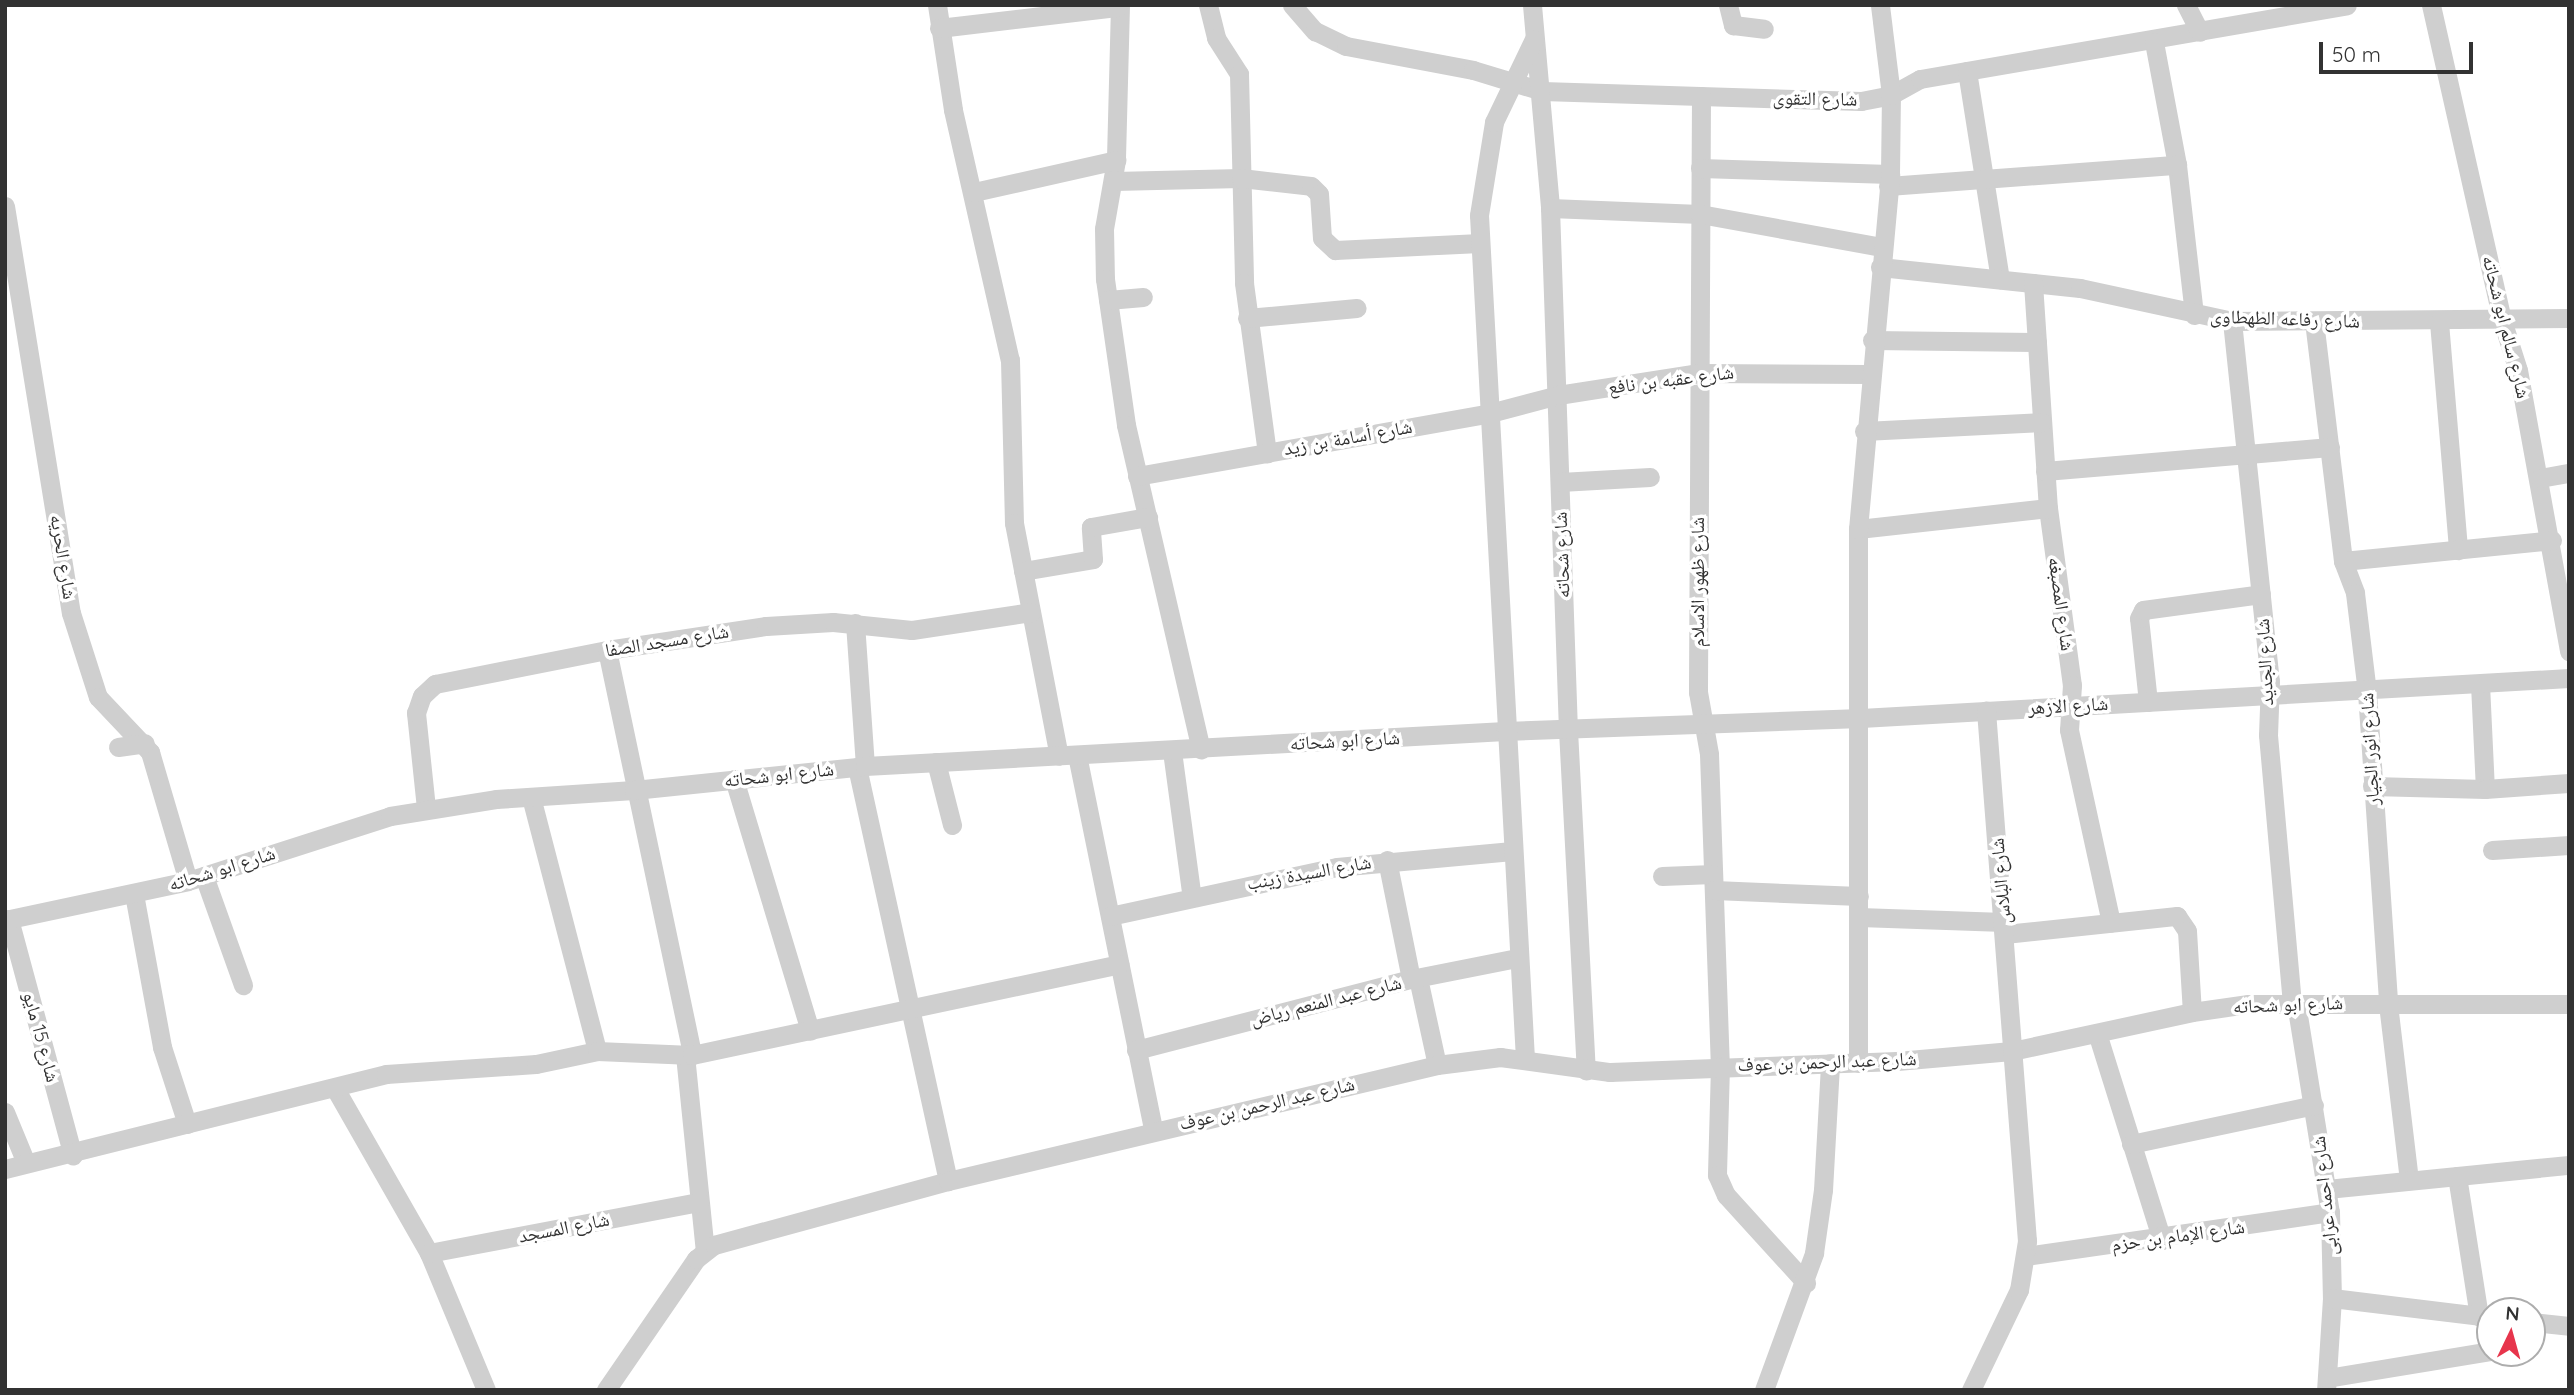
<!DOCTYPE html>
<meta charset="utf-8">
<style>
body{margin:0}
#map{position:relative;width:2574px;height:1395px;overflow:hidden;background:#fff;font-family:Quicksand,"Noto Naskh Arabic",sans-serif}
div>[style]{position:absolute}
.minor>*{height:19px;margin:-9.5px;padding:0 9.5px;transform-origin:9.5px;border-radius:9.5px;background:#cfcfcf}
span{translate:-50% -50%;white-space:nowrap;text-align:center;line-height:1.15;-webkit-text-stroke:7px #fff;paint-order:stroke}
.street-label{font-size:19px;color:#323232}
.frame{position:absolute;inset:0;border:7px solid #323232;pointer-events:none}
.north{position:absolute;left:2476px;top:1297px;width:70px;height:70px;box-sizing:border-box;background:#fff;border:2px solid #adadad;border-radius:50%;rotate:5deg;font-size:19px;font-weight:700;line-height:28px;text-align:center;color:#323232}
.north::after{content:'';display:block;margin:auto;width:24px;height:32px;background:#e7354c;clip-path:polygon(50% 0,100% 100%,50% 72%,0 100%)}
.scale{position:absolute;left:2319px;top:42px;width:154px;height:32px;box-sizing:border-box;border:4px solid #323232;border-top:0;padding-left:9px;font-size:21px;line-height:24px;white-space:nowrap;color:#323232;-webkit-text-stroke:5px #fff;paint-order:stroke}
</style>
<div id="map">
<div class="minor">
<div style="left:937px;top:5px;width:106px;rotate:81.3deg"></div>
<div style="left:953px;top:110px;width:256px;rotate:77.2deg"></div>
<div style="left:1010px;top:360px;width:163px;rotate:88.6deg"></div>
<div style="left:1014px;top:523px;width:237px;rotate:79.1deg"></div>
<div style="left:1120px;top:5px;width:155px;rotate:91.5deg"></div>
<div style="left:1116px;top:160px;width:70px;rotate:99.9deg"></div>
<div style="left:1104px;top:229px;width:50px;rotate:88.9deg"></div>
<div style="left:1105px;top:279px;width:148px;rotate:81.8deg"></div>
<div style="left:1126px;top:425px;width:333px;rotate:77deg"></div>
<div style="left:1208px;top:5px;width:34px;rotate:76deg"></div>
<div style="left:1216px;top:38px;width:43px;rotate:57.4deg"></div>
<div style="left:1239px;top:74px;width:209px;rotate:88.6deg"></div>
<div style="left:1244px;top:283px;width:172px;rotate:82.3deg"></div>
<div style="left:1292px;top:5px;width:35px;rotate:49deg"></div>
<div style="left:1315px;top:31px;width:34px;rotate:26deg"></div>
<div style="left:1346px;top:46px;width:129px;rotate:10.7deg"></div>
<div style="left:1473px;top:70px;width:72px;rotate:16.9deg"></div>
<div style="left:1542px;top:91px;width:319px;rotate:1.8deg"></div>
<div style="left:1861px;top:101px;width:31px;rotate:-11deg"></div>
<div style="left:1891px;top:95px;width:33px;rotate:-29deg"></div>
<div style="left:1920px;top:79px;width:433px;rotate:-9.8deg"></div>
<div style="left:1532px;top:5px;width:204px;rotate:84.9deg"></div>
<div style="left:1550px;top:208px;width:522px;rotate:88.03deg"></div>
<div style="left:1568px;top:730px;width:341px;rotate:87deg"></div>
<div style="left:1728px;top:5px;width:21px;rotate:76deg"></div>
<div style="left:1733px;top:25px;width:31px;rotate:7deg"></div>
<div style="left:2186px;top:5px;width:30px;rotate:63deg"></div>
<div style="left:2431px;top:5px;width:323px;rotate:77.3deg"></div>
<div style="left:2502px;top:320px;width:52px;rotate:72.3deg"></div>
<div style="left:2518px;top:370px;width:286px;rotate:79.7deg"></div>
<div style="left:939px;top:28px;width:181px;rotate:-6.7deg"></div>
<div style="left:2154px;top:42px;width:125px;rotate:79.4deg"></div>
<div style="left:2177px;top:165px;width:151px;rotate:83.5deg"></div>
<div style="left:1967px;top:71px;width:211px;rotate:81deg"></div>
<div style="left:1701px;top:96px;width:596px;rotate:90.29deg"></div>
<div style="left:1698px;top:692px;width:63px;rotate:79.9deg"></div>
<div style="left:1709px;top:754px;width:312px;rotate:88deg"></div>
<div style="left:1720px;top:1066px;width:109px;rotate:91.6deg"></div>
<div style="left:1717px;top:1175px;width:22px;rotate:66deg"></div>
<div style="left:1726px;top:1195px;width:119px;rotate:47.7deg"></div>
<div style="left:1700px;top:168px;width:190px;rotate:1.8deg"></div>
<div style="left:1114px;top:181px;width:127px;rotate:-1.4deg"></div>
<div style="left:1241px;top:178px;width:70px;rotate:6.5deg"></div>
<div style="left:1311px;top:186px;width:11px;rotate:45deg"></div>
<div style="left:1319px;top:194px;width:44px;rotate:86.1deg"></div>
<div style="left:1322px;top:238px;width:18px;rotate:43deg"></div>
<div style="left:1335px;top:250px;width:145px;rotate:-2.8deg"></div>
<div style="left:1888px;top:186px;width:290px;rotate:-4.2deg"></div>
<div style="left:974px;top:192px;width:146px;rotate:-12.7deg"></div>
<div style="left:5px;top:206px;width:412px;rotate:80.8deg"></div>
<div style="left:71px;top:613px;width:88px;rotate:72.2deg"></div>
<div style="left:98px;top:697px;width:76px;rotate:46.6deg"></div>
<div style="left:150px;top:752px;width:134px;rotate:73.6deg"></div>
<div style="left:1550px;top:208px;width:150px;rotate:2.3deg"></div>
<div style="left:1700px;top:214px;width:185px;rotate:10.3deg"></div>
<div style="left:1880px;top:267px;width:201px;rotate:6deg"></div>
<div style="left:2080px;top:288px;width:156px;rotate:12.2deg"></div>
<div style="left:2232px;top:321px;width:337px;rotate:-0.5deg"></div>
<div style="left:2033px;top:283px;width:225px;rotate:86.2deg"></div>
<div style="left:2048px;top:508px;width:179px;rotate:82.3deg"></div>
<div style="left:2072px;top:685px;width:45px;rotate:93.8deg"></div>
<div style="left:2069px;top:730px;width:197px;rotate:77.7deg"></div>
<div style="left:1108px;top:300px;width:35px;rotate:-5deg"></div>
<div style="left:1247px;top:318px;width:110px;rotate:-5.2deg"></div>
<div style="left:2232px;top:321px;width:362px;rotate:84deg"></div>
<div style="left:2270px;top:681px;width:54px;rotate:92.1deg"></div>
<div style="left:2268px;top:735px;width:269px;rotate:84.9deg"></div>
<div style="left:2314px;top:321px;width:242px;rotate:83.1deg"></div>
<div style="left:2343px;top:561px;width:34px;rotate:69deg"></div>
<div style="left:2355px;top:593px;width:100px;rotate:83.1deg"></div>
<div style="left:2367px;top:692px;width:313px;rotate:86.1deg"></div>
<div style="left:2388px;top:1004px;width:177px;rotate:83.2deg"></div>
<div style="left:2439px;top:322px;width:229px;rotate:85.2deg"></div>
<div style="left:1872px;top:340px;width:165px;rotate:0.7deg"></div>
<div style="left:1864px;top:431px;width:178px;rotate:-2.9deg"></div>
<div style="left:2045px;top:471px;width:286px;rotate:-4.8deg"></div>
<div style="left:1137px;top:476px;width:359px;rotate:-10.1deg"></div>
<div style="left:1490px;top:413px;width:70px;rotate:-14.8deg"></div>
<div style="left:1558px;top:395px;width:143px;rotate:-8.9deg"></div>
<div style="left:1699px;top:373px;width:169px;rotate:0.3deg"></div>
<div style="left:2540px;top:478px;width:29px;rotate:-10deg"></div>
<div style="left:1560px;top:482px;width:90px;rotate:-3.2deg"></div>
<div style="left:1858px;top:529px;width:191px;rotate:-6.3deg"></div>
<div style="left:2343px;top:561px;width:210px;rotate:-5.7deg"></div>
<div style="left:1023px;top:571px;width:71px;rotate:-9.7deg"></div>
<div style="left:1093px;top:559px;width:32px;rotate:-94deg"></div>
<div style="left:1091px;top:527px;width:58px;rotate:-10deg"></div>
<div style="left:855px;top:623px;width:143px;rotate:86deg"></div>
<div style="left:607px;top:650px;width:414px;rotate:78.1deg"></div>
<div style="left:2480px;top:684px;width:105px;rotate:87.3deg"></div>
<div style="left:2148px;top:702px;width:84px;rotate:-96.1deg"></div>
<div style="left:2139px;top:618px;width:9px;rotate:-63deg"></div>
<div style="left:2143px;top:610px;width:119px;rotate:-7.7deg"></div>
<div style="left:118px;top:747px;width:27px;rotate:-8deg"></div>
<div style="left:1172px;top:751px;width:148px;rotate:82.3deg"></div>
<div style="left:1077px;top:755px;width:383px;rotate:78.5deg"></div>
<div style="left:936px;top:762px;width:65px;rotate:75.7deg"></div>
<div style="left:857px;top:767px;width:424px;rotate:77.6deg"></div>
<div style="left:734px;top:779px;width:263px;rotate:73.2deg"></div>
<div style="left:2372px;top:786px;width:113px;rotate:1.5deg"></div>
<div style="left:2485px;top:789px;width:84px;rotate:-4.1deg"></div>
<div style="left:531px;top:797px;width:262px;rotate:75.4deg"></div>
<div style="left:426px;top:808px;width:96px;rotate:-96deg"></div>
<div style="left:416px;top:713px;width:18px;rotate:-71deg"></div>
<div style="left:422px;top:696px;width:18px;rotate:-43deg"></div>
<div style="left:435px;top:684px;width:175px;rotate:-11.2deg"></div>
<div style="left:607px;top:650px;width:161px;rotate:-8.6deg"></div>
<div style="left:766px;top:626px;width:67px;rotate:-3.4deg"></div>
<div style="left:833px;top:622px;width:79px;rotate:5.8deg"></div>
<div style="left:912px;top:630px;width:120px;rotate:-8.6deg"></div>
<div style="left:2492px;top:850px;width:77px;rotate:-3.7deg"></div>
<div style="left:1387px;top:860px;width:121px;rotate:78.6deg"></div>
<div style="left:204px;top:876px;width:116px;rotate:70.3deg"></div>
<div style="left:1662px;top:876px;width:51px;rotate:-2.2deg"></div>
<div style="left:1714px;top:890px;width:145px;rotate:2.4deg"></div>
<div style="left:134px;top:894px;width:156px;rotate:79.6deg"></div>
<div style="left:162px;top:1047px;width:81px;rotate:72deg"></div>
<div style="left:1110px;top:916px;width:232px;rotate:-12.2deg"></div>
<div style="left:1337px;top:867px;width:176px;rotate:-5.2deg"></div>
<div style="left:1859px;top:917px;width:145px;rotate:2deg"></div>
<div style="left:9px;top:919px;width:245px;rotate:74.9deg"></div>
<div style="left:5px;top:920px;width:187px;rotate:-12deg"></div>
<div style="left:188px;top:881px;width:212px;rotate:-17.8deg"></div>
<div style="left:390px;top:816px;width:107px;rotate:-9.1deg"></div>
<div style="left:496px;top:799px;width:138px;rotate:-3.7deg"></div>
<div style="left:634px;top:790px;width:232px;rotate:-5.9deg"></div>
<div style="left:865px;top:766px;width:641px;rotate:-3.13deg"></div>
<div style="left:1505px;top:731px;width:356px;rotate:-2.1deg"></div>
<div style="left:1861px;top:718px;width:709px;rotate:-3.23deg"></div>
<div style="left:2005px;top:934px;width:173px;rotate:-6deg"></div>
<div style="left:2177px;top:916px;width:18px;rotate:56deg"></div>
<div style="left:2187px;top:931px;width:81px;rotate:86.5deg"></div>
<div style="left:1418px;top:978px;width:89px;rotate:77.7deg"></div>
<div style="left:2296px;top:1003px;width:212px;rotate:80.8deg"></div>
<div style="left:2330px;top:1212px;width:86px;rotate:88.7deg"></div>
<div style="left:2332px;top:1298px;width:92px;rotate:93.7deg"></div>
<div style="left:2097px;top:1033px;width:217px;rotate:72.6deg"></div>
<div style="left:1136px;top:1050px;width:284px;rotate:-14.5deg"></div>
<div style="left:1411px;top:979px;width:108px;rotate:-11.2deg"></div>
<div style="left:685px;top:1055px;width:197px;rotate:84.2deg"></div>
<div style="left:1525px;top:1059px;width:845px;rotate:-93.12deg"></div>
<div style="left:1479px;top:215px;width:94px;rotate:-80.8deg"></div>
<div style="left:1494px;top:122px;width:92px;rotate:-64.3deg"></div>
<div style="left:1858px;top:1063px;width:534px;rotate:-90deg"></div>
<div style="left:1858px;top:529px;width:356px;rotate:-84.8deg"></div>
<div style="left:1890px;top:174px;width:79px;rotate:-89.3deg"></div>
<div style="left:1891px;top:95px;width:91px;rotate:-97deg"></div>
<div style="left:336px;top:1090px;width:188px;rotate:60.3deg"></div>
<div style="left:429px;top:1253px;width:148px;rotate:67.4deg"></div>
<div style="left:5px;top:1112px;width:55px;rotate:67.6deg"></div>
<div style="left:2131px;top:1144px;width:187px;rotate:-12deg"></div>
<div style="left:5px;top:1169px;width:393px;rotate:-14deg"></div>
<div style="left:386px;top:1074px;width:150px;rotate:-3.8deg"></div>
<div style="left:536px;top:1064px;width:62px;rotate:-12deg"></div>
<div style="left:597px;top:1051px;width:95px;rotate:2.4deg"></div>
<div style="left:692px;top:1055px;width:437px;rotate:-12deg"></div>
<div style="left:2457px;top:1176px;width:142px;rotate:81.1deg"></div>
<div style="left:2327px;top:1189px;width:243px;rotate:-5.7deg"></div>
<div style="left:429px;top:1253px;width:275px;rotate:-10.7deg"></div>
<div style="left:2026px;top:1256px;width:307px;rotate:-8.2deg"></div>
<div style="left:2332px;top:1298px;width:159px;rotate:6.9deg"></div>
<div style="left:2532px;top:1322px;width:37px;rotate:6deg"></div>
<div style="left:2327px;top:1378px;width:165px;rotate:-9.4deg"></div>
<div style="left:606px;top:1390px;width:159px;rotate:-55.5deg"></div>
<div style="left:696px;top:1259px;width:23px;rotate:-38deg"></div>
<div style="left:714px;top:1245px;width:243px;rotate:-15.3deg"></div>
<div style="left:948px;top:1181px;width:503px;rotate:-13.34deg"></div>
<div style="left:1437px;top:1065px;width:64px;rotate:-7.2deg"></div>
<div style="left:1500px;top:1057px;width:111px;rotate:7.8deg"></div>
<div style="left:1610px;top:1072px;width:287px;rotate:-2.2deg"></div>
<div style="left:1897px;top:1061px;width:115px;rotate:-5deg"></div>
<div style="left:2012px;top:1051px;width:184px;rotate:-12.2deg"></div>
<div style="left:2192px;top:1012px;width:57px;rotate:-8.1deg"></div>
<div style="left:2248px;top:1004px;width:321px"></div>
<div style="left:1764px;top:1390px;width:146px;rotate:-69.9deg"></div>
<div style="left:1814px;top:1253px;width:64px;rotate:-81.9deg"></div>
<div style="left:1823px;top:1190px;width:127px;rotate:-86.8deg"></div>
<div style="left:1971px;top:1390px;width:111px;rotate:-64.4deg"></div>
<div style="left:2019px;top:1290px;width:50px;rotate:-80.7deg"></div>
<div style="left:2027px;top:1241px;width:532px;rotate:-94.42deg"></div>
</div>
<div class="street-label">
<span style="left:1815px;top:99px;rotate:1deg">شارع التقوى</span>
<span style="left:2285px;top:319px;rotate:2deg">شارع رفاعه الطهطاوى</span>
<span style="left:2506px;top:327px;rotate:76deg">شارع سالم ابو شحاته</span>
<span style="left:1671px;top:380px;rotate:-7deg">شارع عقبه بن نافع</span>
<span style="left:1348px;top:438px;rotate:-10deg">شارع أسامة بن زيد</span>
<span style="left:1562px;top:555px;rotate:-92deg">شارع شحاته</span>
<span style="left:63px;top:557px;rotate:81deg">شارع الحريه</span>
<span style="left:1698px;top:582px;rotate:-90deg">شارع ظهور الاسلام</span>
<span style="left:2061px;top:604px;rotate:82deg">شارع المصبغه</span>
<span style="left:667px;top:641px;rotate:-9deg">شارع مسجد الصفا</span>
<span style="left:2265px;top:662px;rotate:-93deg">شارع الجديد</span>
<span style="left:2068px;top:706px;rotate:-3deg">شارع الازهر</span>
<span style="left:1345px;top:741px;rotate:-3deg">شارع ابو شحاته</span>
<span style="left:2370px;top:749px;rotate:-93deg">شارع انور الجيار</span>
<span style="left:779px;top:775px;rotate:-6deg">شارع ابو شحاته</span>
<span style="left:222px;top:869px;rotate:-17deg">شارع ابو شحاته</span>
<span style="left:1309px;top:873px;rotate:-10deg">شارع السيدة زينب</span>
<span style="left:2001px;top:881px;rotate:-95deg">شارع البلاس</span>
<span style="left:1326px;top:1001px;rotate:-14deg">شارع عبد المنعم رياض</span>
<span style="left:2288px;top:1005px;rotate:-2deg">شارع ابو شحاته</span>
<span style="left:41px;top:1037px;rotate:75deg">شارع 15 مايو</span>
<span style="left:1827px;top:1062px;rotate:-2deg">شارع عبد الرحمن بن عوف</span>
<span style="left:1267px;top:1104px;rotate:-13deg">شارع عبد الرحمن بن عوف</span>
<span style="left:2325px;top:1196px;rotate:-96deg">شارع احمد عرابى</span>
<span style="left:564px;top:1228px;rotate:-11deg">شارع المسجد</span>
<span style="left:2178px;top:1236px;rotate:-8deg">شارع الإمام بن حزم</span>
</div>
<div class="frame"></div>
<div class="north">N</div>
<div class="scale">50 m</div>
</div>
